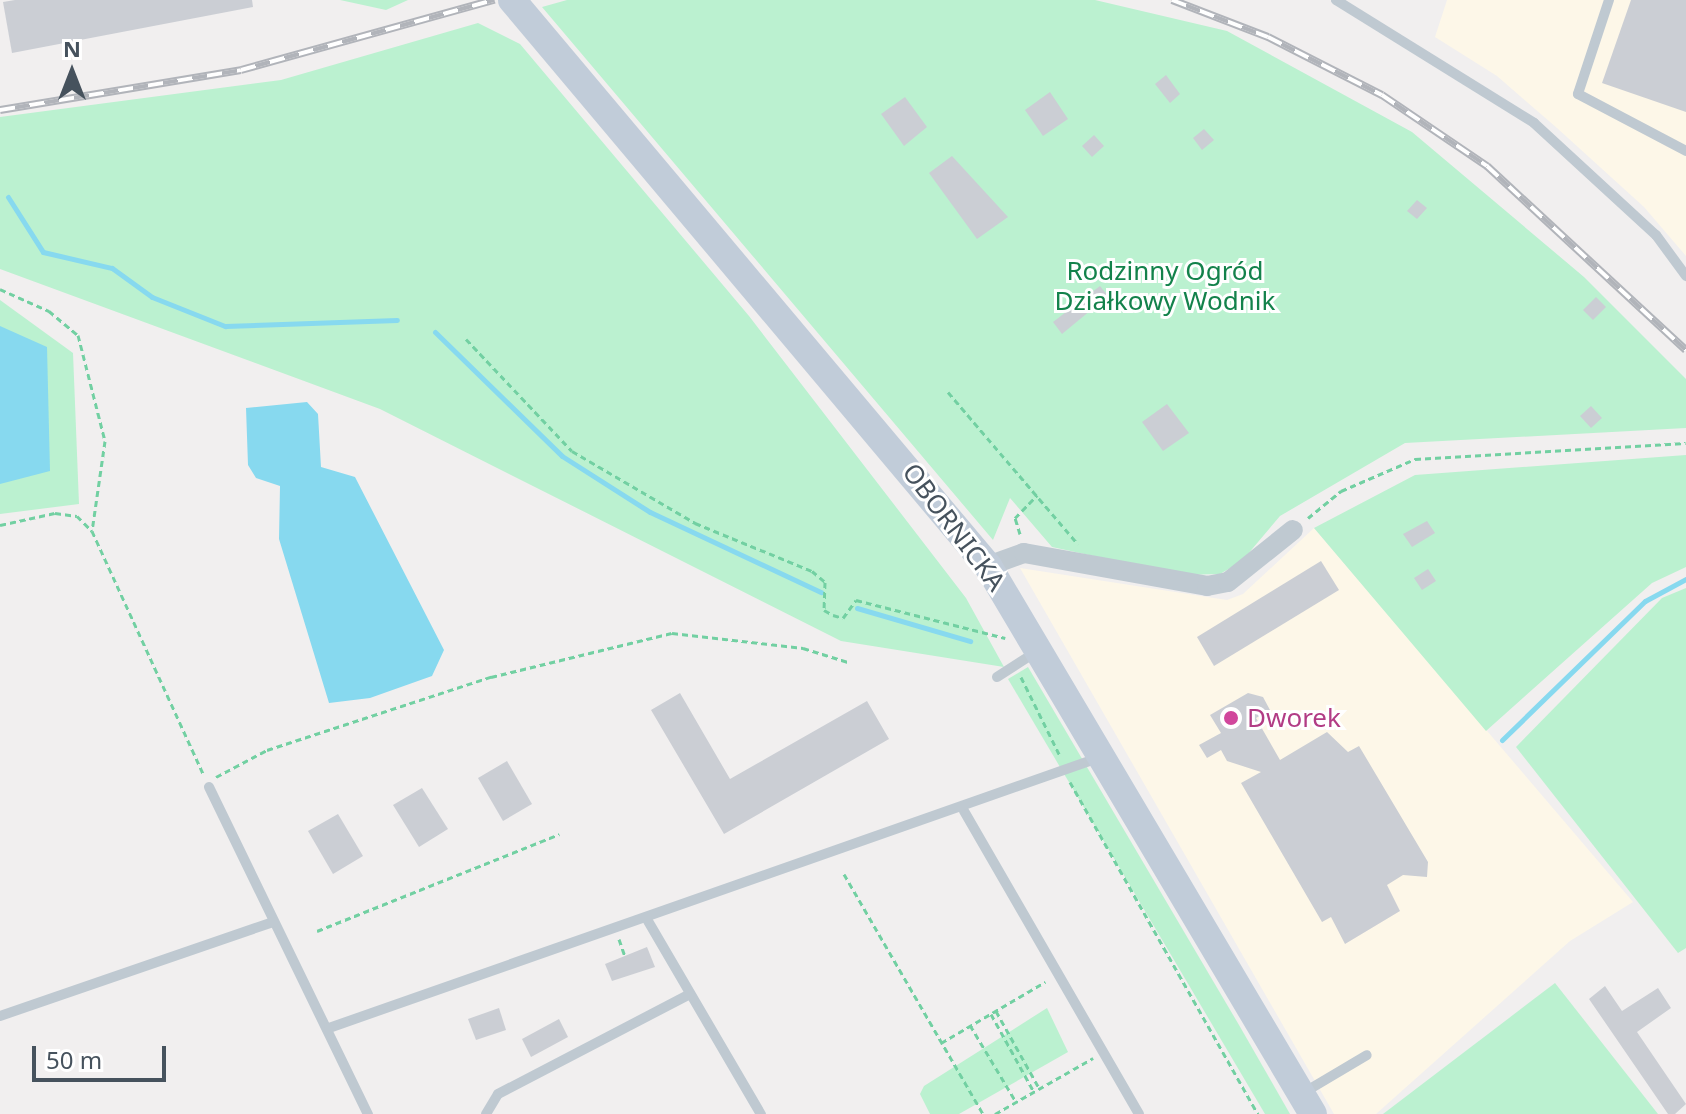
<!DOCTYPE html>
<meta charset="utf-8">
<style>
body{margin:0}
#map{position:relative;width:1686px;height:1114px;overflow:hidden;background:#f1efef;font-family:"Noto Sans",sans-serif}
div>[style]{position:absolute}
.commercial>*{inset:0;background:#fdf7e8}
.green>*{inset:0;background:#bbf1d0}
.water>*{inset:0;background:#87d9ef}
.stream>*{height:5px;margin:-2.5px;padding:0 2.5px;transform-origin:2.5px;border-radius:2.5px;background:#87d9ef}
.building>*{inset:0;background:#cbced4}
.path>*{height:3px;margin-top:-1.5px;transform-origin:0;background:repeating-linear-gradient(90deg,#72d0a2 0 6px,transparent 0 10px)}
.service>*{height:10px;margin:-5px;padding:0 5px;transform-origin:5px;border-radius:5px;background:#bfc9d1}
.minor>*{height:20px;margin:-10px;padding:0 10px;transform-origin:10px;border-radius:10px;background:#bfc9d1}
.secondary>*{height:28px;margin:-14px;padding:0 14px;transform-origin:14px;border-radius:14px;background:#c1ccd9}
.rail>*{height:8px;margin-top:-4px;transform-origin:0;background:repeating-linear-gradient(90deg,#fff 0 15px,#b1b4ba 0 30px);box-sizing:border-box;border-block:2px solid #b1b4ba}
.dots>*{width:22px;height:22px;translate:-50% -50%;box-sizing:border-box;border:4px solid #fff;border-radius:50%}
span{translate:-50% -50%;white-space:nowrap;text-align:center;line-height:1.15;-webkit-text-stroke:6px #fff;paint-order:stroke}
.park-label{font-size:26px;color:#13824b}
.street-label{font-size:26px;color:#46525d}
.hotel-label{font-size:26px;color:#b23c85}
.left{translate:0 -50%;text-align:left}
.north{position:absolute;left:32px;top:32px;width:80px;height:80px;-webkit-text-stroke:6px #fff;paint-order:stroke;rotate:0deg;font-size:22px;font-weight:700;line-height:32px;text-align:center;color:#46525d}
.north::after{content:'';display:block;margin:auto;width:28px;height:36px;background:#46525d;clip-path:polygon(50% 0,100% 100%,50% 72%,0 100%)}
.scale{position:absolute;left:32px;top:1046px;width:134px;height:36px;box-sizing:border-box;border:4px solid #46525d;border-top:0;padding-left:10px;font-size:24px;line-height:28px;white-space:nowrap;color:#46525d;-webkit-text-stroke:6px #fff;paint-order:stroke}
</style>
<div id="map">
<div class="commercial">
<div style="clip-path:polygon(1447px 0,1686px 0,1686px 256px,1644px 207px,1557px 128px,1497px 76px,1435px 37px)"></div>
<div style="clip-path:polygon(1314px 528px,1633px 902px,1570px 941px,1376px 1114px,1334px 1114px,1020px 568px,1227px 600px,1243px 594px)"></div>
</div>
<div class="green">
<div style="clip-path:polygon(340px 0,408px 0,386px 10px)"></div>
<div style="clip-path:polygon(567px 0,1095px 0,1227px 31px,1412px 132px,1584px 277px,1686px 379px,1686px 428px,1405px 443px,1280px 516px,1242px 561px,1220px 574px,1182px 575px,1052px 547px,1010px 498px,993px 540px,542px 7px)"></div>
<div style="clip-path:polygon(478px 23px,520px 44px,749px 316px,966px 598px,1004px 667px,841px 641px,380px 409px,0 269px,0 117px,281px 80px)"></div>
<div style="clip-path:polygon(0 300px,73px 353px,79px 504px,0 514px)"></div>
<div style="clip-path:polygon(1686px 455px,1686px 567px,1652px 583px,1486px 731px,1314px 528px,1415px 475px)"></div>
<div style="clip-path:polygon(1686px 588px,1686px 948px,1678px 953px,1516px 747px,1662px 598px)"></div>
<div style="clip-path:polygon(1028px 667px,1239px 1025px,1290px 1114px,1265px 1114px,1008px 679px)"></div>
<div style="clip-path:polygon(1555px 983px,1658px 1114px,1383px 1114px)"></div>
<div style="clip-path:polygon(1047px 1008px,1068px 1052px,959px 1114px,930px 1114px,920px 1094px,924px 1086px)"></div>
</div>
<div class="water">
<div style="clip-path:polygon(0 326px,47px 347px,50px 471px,0 484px)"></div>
<div style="clip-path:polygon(307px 402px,318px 414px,321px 467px,355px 477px,444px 650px,432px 676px,370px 698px,329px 703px,279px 539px,280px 486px,256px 478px,248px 465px,246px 408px)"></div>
</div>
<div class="stream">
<div style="left:8px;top:197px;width:65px;rotate:57.5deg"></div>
<div style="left:43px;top:252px;width:71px;rotate:13.1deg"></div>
<div style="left:112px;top:268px;width:49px;rotate:35.9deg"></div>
<div style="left:152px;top:297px;width:79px;rotate:21.7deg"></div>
<div style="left:225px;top:326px;width:172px;rotate:-2deg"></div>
<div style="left:435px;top:332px;width:177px;rotate:44.3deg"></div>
<div style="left:562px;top:456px;width:104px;rotate:32.5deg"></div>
<div style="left:650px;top:512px;width:189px;rotate:25.1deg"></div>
<div style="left:857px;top:608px;width:118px;rotate:16.3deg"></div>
<div style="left:1502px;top:740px;width:199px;rotate:-44.2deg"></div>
<div style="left:1645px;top:601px;width:47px;rotate:-28.2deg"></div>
</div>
<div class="building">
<div style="clip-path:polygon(15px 0,252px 0,253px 7px,12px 53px,3px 2px)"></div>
<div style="clip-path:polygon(1631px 0,1686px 0,1686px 112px,1602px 83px)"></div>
<div style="clip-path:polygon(1166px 75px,1180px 94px,1170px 103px,1155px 84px)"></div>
<div style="clip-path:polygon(1050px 92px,1068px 119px,1043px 136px,1025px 110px)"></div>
<div style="clip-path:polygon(905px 97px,927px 127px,904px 146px,881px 114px)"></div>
<div style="clip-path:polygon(1204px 129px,1214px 140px,1202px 150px,1193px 138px)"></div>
<div style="clip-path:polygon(1094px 135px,1104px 146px,1092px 157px,1082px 146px)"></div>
<div style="clip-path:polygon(952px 156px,1008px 217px,977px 239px,929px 173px)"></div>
<div style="clip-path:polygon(1417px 200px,1427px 208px,1417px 219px,1407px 211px)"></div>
<div style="clip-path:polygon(1100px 286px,1108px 296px,1062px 334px,1053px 322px)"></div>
<div style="clip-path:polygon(1596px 297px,1606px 307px,1593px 320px,1583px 310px)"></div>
<div style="clip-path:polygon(1167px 404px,1189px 433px,1163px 451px,1142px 422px)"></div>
<div style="clip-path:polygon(1591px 406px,1602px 418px,1591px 428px,1580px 416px)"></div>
<div style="clip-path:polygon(1427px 521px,1435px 533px,1412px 547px,1403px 534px)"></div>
<div style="clip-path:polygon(1321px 561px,1339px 590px,1214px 666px,1197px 637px)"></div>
<div style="clip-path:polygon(1428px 569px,1436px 581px,1422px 590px,1414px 578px)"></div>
<div style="clip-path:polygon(680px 693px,730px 779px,867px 701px,889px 739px,724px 834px,651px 710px)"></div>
<div style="clip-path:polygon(1248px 693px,1263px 697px,1270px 710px,1256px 718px,1280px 760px,1327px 732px,1348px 752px,1359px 746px,1428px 862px,1427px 877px,1403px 875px,1387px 885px,1400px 911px,1345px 944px,1331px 917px,1322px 922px,1241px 783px,1261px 772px,1227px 761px,1221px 750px,1207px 758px,1199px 745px,1221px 733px,1210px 715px)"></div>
<div style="clip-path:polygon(507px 761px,532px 804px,503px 821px,478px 778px)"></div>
<div style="clip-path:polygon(422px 788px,448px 829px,419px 847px,393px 805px)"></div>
<div style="clip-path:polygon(338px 814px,363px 856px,333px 874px,308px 831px)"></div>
<div style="clip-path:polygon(647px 947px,655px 967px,612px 981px,605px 964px)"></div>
<div style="clip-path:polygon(1605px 986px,1622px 1011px,1658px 988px,1671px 1008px,1637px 1032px,1686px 1104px,1675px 1114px,1668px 1114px,1589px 999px)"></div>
<div style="clip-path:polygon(499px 1008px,506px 1030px,476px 1040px,468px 1019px)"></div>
<div style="clip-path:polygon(559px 1019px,568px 1037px,531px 1057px,522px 1039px)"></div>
</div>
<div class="path">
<div style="left:0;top:289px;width:54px;rotate:24.2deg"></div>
<div style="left:49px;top:311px;width:38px;rotate:40deg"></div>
<div style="left:78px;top:335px;width:109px;rotate:75.7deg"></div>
<div style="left:105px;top:441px;width:91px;rotate:98.2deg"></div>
<div style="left:92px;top:531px;width:269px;rotate:65.4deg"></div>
<div style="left:466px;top:339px;width:154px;rotate:46.6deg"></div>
<div style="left:572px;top:451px;width:143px;rotate:30.3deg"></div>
<div style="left:695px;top:523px;width:126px;rotate:22.3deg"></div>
<div style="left:812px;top:571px;width:17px;rotate:40deg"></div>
<div style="left:825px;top:582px;width:28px;rotate:92deg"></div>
<div style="left:824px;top:610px;width:10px;rotate:29deg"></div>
<div style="left:833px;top:615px;width:10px;rotate:17deg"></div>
<div style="left:843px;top:618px;width:22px;rotate:-54deg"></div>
<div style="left:856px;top:600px;width:154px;rotate:14.3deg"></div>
<div style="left:948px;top:392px;width:200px;rotate:49.5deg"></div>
<div style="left:1308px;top:518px;width:43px;rotate:-39.3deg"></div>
<div style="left:1341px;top:491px;width:81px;rotate:-23.4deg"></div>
<div style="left:1415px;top:459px;width:271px;rotate:-3.4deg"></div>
<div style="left:0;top:525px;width:56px;rotate:-12.3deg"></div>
<div style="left:55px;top:513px;width:22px;rotate:8deg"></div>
<div style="left:77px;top:516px;width:21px;rotate:45deg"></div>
<div style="left:1020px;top:534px;width:17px;rotate:-107deg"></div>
<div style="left:1015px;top:518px;width:32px;rotate:-46deg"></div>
<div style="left:1021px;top:677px;width:88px;rotate:63.7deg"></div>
<div style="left:216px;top:777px;width:58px;rotate:-27.9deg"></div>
<div style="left:267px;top:750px;width:236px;rotate:-18.1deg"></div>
<div style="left:491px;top:677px;width:186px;rotate:-13.7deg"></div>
<div style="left:672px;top:633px;width:132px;rotate:6.5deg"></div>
<div style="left:803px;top:648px;width:47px;rotate:17.3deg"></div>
<div style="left:1070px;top:782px;width:382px;rotate:60.5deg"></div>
<div style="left:844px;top:874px;width:277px;rotate:59.9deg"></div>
<div style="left:317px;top:931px;width:261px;rotate:-21.8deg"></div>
<div style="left:619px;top:939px;width:18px;rotate:71deg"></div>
<div style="left:996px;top:1011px;width:88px;rotate:60.8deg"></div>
<div style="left:991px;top:1014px;width:89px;rotate:61.1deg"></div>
<div style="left:970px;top:1025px;width:90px;rotate:59.1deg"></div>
<div style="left:941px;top:1043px;width:121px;rotate:-30.4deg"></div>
<div style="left:995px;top:1114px;width:113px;rotate:-29.7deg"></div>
</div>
<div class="service">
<div style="left:1336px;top:0;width:233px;rotate:31.8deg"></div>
<div style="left:1534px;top:123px;width:166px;rotate:42.6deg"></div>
<div style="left:1656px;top:235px;width:51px;rotate:53.8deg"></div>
<div style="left:1609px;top:0;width:99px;rotate:108.3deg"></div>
<div style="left:1578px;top:94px;width:122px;rotate:27.8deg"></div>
<div style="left:997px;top:677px;width:46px;rotate:-32.7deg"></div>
<div style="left:209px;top:787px;width:364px;rotate:64.1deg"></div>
<div style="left:964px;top:811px;width:350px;rotate:60deg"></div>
<div style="left:648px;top:921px;width:224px;rotate:59.7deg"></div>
<div style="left:0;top:1016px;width:289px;rotate:-19deg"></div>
<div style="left:329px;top:1028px;width:815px;rotate:-19.35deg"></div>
<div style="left:1303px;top:1093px;width:74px;rotate:-30.7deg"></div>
<div style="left:486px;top:1114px;width:23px;rotate:-59deg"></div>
<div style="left:498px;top:1094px;width:216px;rotate:-27.5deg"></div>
</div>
<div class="minor">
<div style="left:988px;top:566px;width:38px;rotate:-20deg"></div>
<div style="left:1024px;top:553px;width:186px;rotate:10.2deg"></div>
<div style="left:1207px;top:586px;width:21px;rotate:-11deg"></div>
<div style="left:1228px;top:582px;width:83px;rotate:-38.7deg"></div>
</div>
<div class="secondary">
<div style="left:512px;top:0;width:740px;rotate:49.94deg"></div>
<div style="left:988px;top:566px;width:637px;rotate:59.33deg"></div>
</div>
<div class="rail">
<div style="left:1172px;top:0;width:103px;rotate:21.1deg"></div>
<div style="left:1268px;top:37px;width:128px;rotate:27deg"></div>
<div style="left:1382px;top:95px;width:127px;rotate:34.1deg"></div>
<div style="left:1487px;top:166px;width:271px;rotate:42.8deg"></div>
<div style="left:0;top:110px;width:244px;rotate:-9.4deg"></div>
<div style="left:241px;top:70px;width:263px;rotate:-15.5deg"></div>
</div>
<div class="dots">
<div style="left:1231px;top:718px;background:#d1479c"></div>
</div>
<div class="park-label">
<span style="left:1165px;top:286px">Rodzinny Ogród<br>Działkowy Wodnik</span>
</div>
<div class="street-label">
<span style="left:954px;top:527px;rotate:53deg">OBORNICKA</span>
</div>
<div class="hotel-label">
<span class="left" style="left:1247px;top:718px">Dworek</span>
</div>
<div class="north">N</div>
<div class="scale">50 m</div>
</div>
